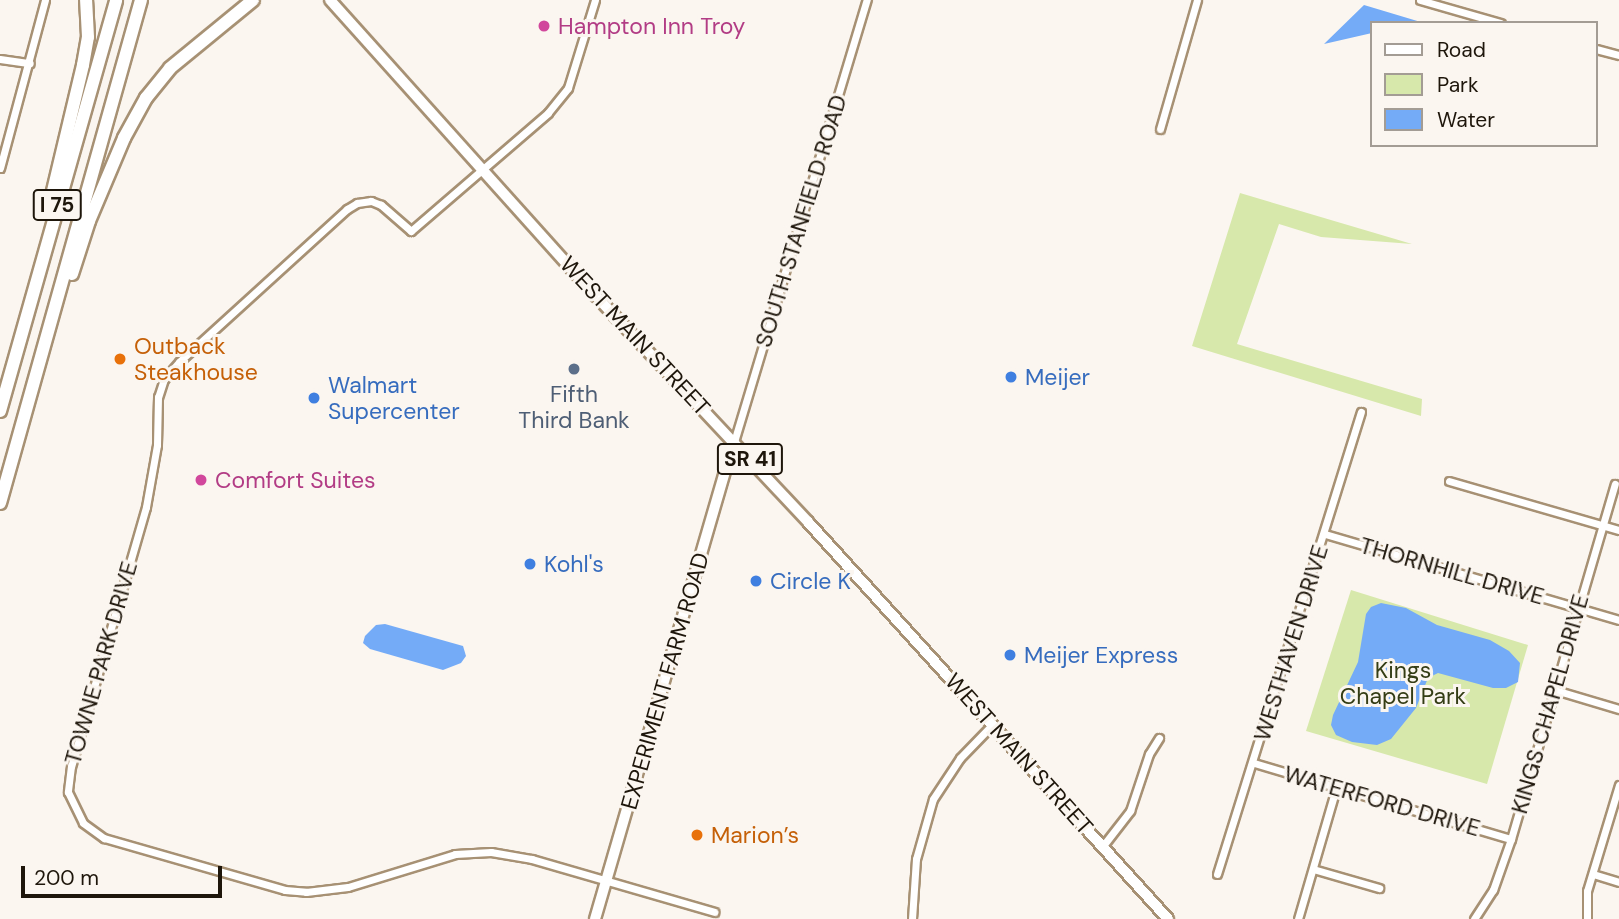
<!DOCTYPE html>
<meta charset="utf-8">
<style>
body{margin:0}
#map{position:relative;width:1619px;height:919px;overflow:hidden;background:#fbf6f0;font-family:"DM Sans",sans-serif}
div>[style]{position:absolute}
.green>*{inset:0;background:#d7e8ab}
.water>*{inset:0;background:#74abf7}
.roads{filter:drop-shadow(2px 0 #a79174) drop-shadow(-2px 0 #a79174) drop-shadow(0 2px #a79174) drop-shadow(0 -2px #a79174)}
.street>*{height:7px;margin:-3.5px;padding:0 3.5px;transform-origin:3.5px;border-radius:3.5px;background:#fff}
.secondary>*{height:10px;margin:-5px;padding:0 5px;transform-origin:5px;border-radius:5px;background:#fff}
.primary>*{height:10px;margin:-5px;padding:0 5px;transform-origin:5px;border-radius:5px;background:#fff}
.highway>*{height:12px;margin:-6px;padding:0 6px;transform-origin:6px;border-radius:6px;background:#fff}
.dots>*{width:19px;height:19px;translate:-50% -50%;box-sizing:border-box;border:4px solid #fbf6f0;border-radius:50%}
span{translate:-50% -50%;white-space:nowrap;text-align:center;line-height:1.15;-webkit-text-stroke:6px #fbf6f0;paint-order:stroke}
.shield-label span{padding:2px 5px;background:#fbf6f0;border:2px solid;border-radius:5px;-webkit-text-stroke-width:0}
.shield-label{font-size:21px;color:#1e160b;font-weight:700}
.hotel-label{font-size:23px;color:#b23c85}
.left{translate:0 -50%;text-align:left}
.street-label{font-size:23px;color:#1e160b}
.food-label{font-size:23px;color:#c56008}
.shop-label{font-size:23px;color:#366cbe}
.service-label{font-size:23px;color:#4e5e75}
.park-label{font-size:23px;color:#343d15}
.legend{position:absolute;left:1370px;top:21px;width:228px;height:126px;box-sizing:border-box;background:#fbf6f0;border:2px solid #a39c94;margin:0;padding:9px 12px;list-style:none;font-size:21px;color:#1e160b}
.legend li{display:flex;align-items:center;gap:14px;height:35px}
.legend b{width:35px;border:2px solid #a39c94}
.scale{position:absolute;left:21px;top:866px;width:201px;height:32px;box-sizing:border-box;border:4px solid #1e160b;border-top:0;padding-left:9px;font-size:21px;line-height:24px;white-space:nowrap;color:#1e160b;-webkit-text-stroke:5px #fbf6f0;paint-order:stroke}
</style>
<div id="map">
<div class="green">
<div style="clip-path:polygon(1240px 193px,1412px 244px,1321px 237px,1279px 224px,1237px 344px,1422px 399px,1421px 416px,1192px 346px)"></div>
<div style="clip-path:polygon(1351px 590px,1528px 645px,1487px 784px,1306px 731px)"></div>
</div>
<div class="water">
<div style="clip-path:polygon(1364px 5px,1424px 23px,1372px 23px,1372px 33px,1324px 44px)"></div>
<div style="clip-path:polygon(1381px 603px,1406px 608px,1437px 625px,1490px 640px,1509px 651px,1520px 663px,1518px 682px,1506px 688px,1493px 688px,1438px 673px,1428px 678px,1416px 708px,1391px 739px,1377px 745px,1352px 742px,1336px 735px,1331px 725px,1333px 715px,1358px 662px,1366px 614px,1371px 607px)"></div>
<div style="clip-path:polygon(385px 624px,463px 646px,466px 656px,461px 663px,443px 670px,370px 649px,363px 643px,365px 636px,376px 625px)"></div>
</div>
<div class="roads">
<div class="street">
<div style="left:595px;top:0;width:92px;rotate:107.1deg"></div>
<div style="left:568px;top:88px;width:32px;rotate:129deg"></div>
<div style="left:548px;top:113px;width:181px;rotate:139.3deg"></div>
<div style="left:411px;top:231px;width:40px;rotate:-139deg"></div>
<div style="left:381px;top:205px;width:11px;rotate:-158deg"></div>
<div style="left:371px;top:201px;width:14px;rotate:172deg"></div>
<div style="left:357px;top:203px;width:12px;rotate:149deg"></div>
<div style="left:347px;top:209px;width:227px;rotate:137.7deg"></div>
<div style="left:179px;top:362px;width:23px;rotate:131deg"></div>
<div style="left:164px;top:379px;width:19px;rotate:108deg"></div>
<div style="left:158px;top:397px;width:48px;rotate:91.2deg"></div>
<div style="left:157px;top:445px;width:63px;rotate:100.1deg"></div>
<div style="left:146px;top:507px;width:270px;rotate:106.1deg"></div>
<div style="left:71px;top:766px;width:26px;rotate:97deg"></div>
<div style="left:68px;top:792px;width:34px;rotate:64deg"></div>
<div style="left:83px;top:823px;width:26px;rotate:36deg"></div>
<div style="left:104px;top:838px;width:188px;rotate:16deg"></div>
<div style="left:285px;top:890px;width:21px;rotate:5deg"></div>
<div style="left:306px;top:892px;width:42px;rotate:-6.8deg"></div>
<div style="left:348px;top:887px;width:112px;rotate:-17.1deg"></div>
<div style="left:455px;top:854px;width:36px;rotate:-3deg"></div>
<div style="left:491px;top:852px;width:42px;rotate:9.7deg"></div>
<div style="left:532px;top:859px;width:190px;rotate:16.2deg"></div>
<div style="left:1420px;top:0;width:84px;rotate:15.9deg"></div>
<div style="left:1596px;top:49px;width:24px;rotate:15deg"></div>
<div style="left:0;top:59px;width:30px;rotate:8deg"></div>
<div style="left:1160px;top:129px;width:134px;rotate:-74deg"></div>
<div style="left:0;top:168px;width:174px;rotate:-75deg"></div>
<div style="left:734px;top:442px;width:462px;rotate:-73.3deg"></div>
<div style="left:1449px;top:481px;width:177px;rotate:16.1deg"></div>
<div style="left:1325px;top:534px;width:306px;rotate:16.3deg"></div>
<div style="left:1555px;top:690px;width:67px;rotate:16.5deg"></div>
<div style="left:1254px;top:763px;width:268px;rotate:16.5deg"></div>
<div style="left:1102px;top:847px;width:46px;rotate:-52.1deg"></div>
<div style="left:1130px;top:811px;width:60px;rotate:-71.6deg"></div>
<div style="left:1149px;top:754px;width:19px;rotate:-58deg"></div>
<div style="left:1313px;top:869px;width:69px;rotate:16.1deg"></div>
<div style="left:1217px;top:874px;width:484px;rotate:-72.7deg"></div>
<div style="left:1593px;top:874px;width:27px;rotate:17deg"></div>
<div style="left:912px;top:919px;width:60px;rotate:-86.2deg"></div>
<div style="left:916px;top:859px;width:62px;rotate:-74.2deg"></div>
<div style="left:933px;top:799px;width:49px;rotate:-56.6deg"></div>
<div style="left:960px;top:758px;width:47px;rotate:-45.9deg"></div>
<div style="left:1298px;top:919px;width:136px;rotate:-73.8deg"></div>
<div style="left:1474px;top:919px;width:35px;rotate:-57deg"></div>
<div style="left:1493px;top:890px;width:54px;rotate:-70.6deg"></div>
<div style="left:1511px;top:839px;width:370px;rotate:-73.7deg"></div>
<div style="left:1587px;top:919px;width:28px;rotate:-90deg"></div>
<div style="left:1587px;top:891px;width:111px;rotate:-73.2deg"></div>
</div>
<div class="secondary">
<div style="left:595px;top:919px;width:497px;rotate:-73.8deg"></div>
</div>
<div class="primary">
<div style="left:330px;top:0;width:397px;rotate:48.1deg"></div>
<div style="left:595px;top:295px;width:311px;rotate:46.8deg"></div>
<div style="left:808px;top:522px;width:536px;rotate:47.8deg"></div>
</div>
<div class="highway">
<div style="left:48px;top:212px;width:151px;rotate:-76.6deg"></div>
<div style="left:83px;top:65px;width:28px;rotate:-80deg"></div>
<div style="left:88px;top:37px;width:37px;rotate:-93deg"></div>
<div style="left:72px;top:274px;width:56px;rotate:-72.2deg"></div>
<div style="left:89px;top:221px;width:90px;rotate:-67.1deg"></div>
<div style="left:124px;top:138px;width:46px;rotate:-61.2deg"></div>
<div style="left:146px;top:98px;width:38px;rotate:-51deg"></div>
<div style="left:170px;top:68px;width:107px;rotate:-39.3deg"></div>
<div style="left:0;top:411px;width:427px;rotate:-74.2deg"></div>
<div style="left:0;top:503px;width:522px;rotate:-74.34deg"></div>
</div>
</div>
<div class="dots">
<div style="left:544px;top:26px;background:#d1479c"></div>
<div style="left:120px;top:359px;background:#e8710a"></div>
<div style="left:574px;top:369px;background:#5c6f8a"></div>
<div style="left:1011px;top:377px;background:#3f7fe0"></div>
<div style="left:314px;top:398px;background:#3f7fe0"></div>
<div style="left:201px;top:480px;background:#d1479c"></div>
<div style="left:530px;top:564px;background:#3f7fe0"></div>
<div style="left:756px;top:581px;background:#3f7fe0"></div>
<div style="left:1010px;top:655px;background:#3f7fe0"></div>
<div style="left:697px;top:835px;background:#e8710a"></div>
</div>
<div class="shield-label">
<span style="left:57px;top:205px">I 75</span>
<span style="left:750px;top:459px">SR 41</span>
</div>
<div class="hotel-label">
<span class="left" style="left:558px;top:26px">Hampton Inn Troy</span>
<span class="left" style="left:215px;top:480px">Comfort Suites</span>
</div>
<div class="street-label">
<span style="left:801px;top:221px;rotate:-73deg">SOUTH STANFIELD ROAD</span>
<span style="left:635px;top:336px;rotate:47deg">WEST MAIN STREET</span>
<span style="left:1452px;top:571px;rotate:16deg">THORNHILL DRIVE</span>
<span style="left:1291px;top:643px;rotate:-73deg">WESTHAVEN DRIVE</span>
<span style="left:101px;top:663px;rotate:-74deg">TOWNE PARK DRIVE</span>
<span style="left:665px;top:681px;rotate:-74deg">EXPERIMENT FARM ROAD</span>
<span style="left:1550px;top:704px;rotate:-74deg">KINGS CHAPEL DRIVE</span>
<span style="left:1019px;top:754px;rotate:48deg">WEST MAIN STREET</span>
<span style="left:1382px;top:801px;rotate:16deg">WATERFORD DRIVE</span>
</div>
<div class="food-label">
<span class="left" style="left:134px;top:359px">Outback<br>Steakhouse</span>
<span class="left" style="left:711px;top:835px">Marion’s</span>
</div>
<div class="shop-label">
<span class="left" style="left:1025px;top:377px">Meijer</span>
<span class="left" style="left:328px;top:398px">Walmart<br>Supercenter</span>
<span class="left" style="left:544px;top:564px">Kohl's</span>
<span class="left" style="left:770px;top:581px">Circle K</span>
<span class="left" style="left:1024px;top:655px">Meijer Express</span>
</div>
<div class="service-label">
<span style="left:574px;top:407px">Fifth<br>Third Bank</span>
</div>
<div class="park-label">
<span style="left:1403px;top:683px">Kings<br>Chapel Park</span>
</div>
<ul class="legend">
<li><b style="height:9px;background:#fff"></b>Road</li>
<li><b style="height:19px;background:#d7e8ab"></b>Park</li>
<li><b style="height:19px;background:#74abf7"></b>Water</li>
</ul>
<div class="scale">200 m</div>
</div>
